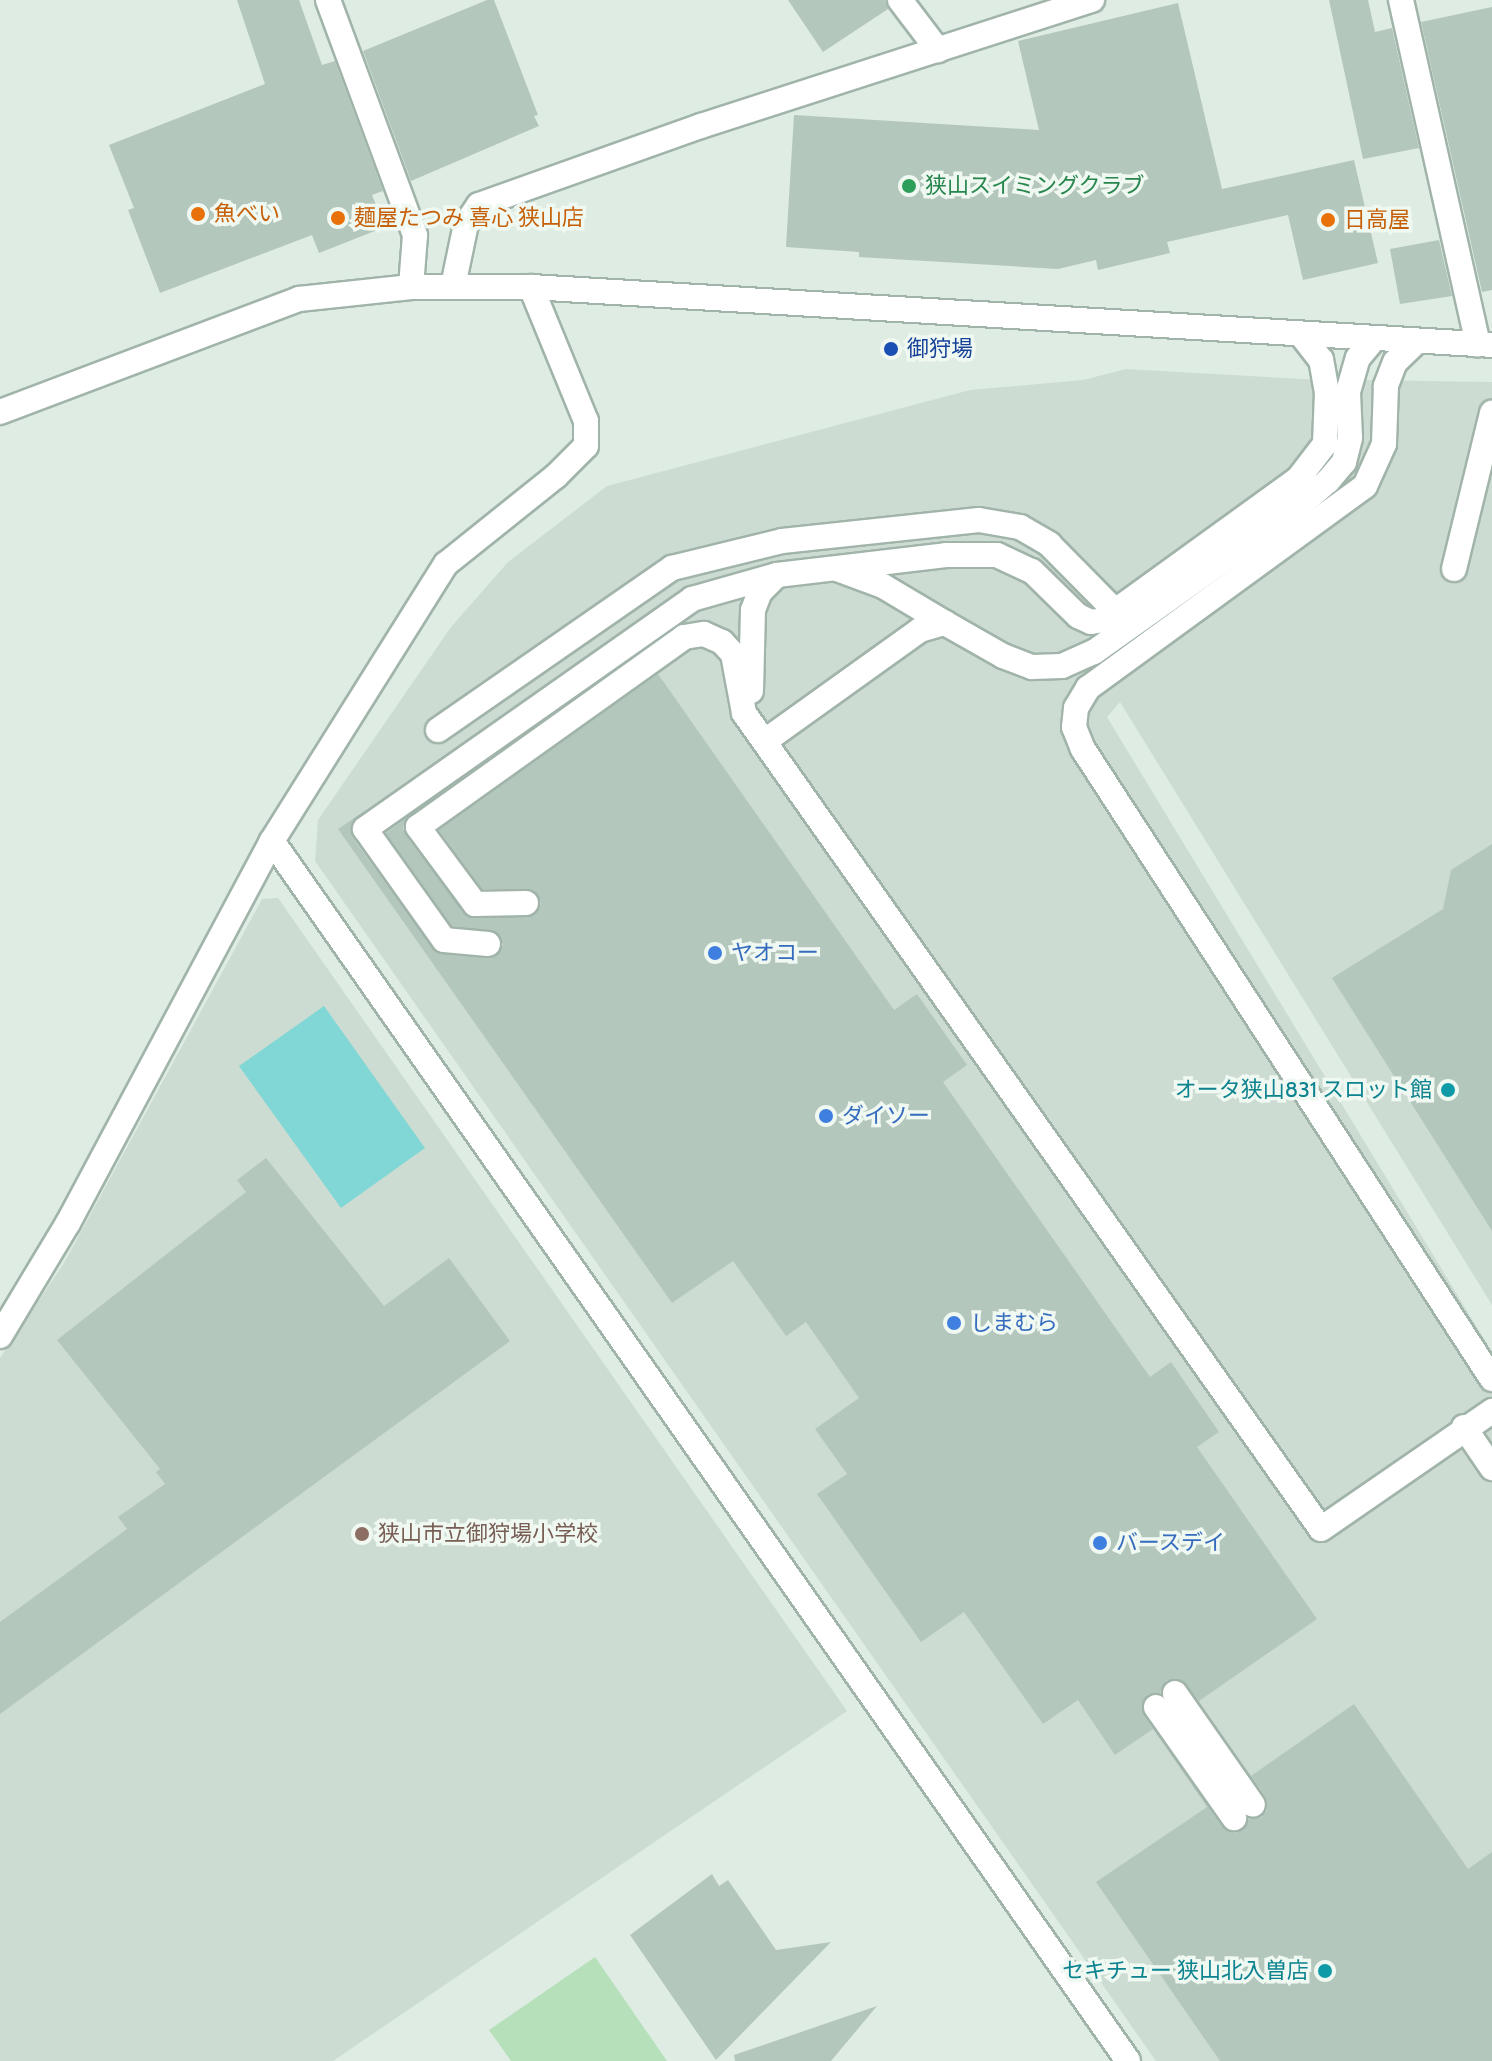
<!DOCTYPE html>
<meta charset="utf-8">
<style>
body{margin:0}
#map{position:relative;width:1492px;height:2061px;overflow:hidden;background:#dfece4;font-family:Cabin,"Noto Sans JP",sans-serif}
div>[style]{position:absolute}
.built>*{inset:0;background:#cddcd2}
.green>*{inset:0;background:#b5e0b9}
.water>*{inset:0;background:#81d7d5}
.building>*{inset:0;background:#b4c7bc}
.roads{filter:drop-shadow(2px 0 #a1b4aa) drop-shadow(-2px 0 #a1b4aa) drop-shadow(0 2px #a1b4aa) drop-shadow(0 -2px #a1b4aa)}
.lane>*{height:24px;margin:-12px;padding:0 12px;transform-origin:12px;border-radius:12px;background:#fff}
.street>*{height:24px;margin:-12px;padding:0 12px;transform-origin:12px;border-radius:12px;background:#fff}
.secondary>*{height:24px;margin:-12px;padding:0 12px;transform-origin:12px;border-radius:12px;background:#fff}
.dots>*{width:22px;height:22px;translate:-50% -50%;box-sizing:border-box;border:4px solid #f0f8f2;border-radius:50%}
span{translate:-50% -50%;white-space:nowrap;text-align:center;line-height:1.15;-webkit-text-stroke:7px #f0f8f2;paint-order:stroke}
.leisure-label{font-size:22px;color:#27864d}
.left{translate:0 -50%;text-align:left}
.food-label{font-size:22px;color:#c56008}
.transit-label{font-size:22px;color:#164399}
.shop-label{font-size:22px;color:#366cbe}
.culture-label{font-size:22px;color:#0d838f}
.right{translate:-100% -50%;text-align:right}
.education-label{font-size:22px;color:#785e54}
</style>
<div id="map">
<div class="built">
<div style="clip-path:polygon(1126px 369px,1301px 379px,1492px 382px,1492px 1305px,1120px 702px,1107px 717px,1492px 1352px,1492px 2061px,1156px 2061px,315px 861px,318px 820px,451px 627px,508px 562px,607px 486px,970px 390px,1083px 380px)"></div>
<div style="clip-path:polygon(278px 898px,847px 1711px,333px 2061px,0 2061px,0 1358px,64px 1263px,262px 899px)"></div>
</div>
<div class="green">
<div style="clip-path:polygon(595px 1957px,667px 2061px,511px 2061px,489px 2030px)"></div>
</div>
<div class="water">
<div style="clip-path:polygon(324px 1006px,425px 1148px,341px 1208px,239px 1066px)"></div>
</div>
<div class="building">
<div style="clip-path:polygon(237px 0,299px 0,322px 65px,335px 61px,383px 191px,372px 195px,385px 227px,319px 253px,312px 235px,160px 293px,128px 210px,134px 208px,109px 145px,265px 84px)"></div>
<div style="clip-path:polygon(487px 0,494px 0,538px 115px,534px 116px,539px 126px,411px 181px,363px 51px)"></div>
<div style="clip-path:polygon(788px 0,885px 0,888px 9px,823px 52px)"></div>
<div style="clip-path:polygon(1329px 0,1368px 0,1375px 32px,1392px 28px,1419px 148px,1363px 159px)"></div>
<div style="clip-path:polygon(1178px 3px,1222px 189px,1354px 160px,1378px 263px,1303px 280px,1288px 215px,1167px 242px,1170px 253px,1098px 270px,1096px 260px,1058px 269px,859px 257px,859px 252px,786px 247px,794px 115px,1039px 130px,1018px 41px)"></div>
<div style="clip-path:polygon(1492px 7px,1492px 290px,1482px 292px,1421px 22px)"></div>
<div style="clip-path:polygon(1439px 240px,1452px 296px,1400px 304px,1390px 249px)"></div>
<div style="clip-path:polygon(658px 674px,894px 1010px,917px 994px,967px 1065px,943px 1082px,1150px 1377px,1171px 1362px,1219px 1432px,1197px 1447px,1317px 1619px,1199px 1701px,1182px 1680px,1167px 1680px,1160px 1693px,1148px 1694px,1143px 1700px,1144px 1716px,1222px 1827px,1235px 1833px,1243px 1830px,1249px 1819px,1261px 1818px,1267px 1811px,1266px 1797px,1251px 1776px,1354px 1704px,1468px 1869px,1492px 1852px,1492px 2061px,1220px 2061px,1096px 1882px,1207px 1807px,1153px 1729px,1115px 1755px,1078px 1700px,1043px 1724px,964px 1612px,921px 1642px,817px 1494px,847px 1474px,815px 1429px,859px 1398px,806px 1322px,786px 1336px,733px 1261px,672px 1303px,338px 829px,366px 810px,352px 822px,352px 837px,436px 953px,495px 957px,503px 945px,497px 932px,452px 926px,386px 833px,406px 818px,403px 828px,406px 836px,468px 917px,533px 916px,541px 903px,534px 890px,482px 889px,439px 830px)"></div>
<div style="clip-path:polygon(1492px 844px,1492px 1231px,1332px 978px,1443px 909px,1451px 870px)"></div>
<div style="clip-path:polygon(266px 1158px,384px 1306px,449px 1258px,510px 1341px,0 1714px,0 1622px,127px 1529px,118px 1517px,165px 1484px,156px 1472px,160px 1469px,57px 1340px,246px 1192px,237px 1180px)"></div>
<div style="clip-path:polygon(712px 1874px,719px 1886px,728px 1880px,776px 1950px,831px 1942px,716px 2060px,630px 1935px)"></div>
<div style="clip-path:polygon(877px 2006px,831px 2061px,735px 2061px,734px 2055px)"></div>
</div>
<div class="roads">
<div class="lane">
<div style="left:1417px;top:341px;width:30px;rotate:136deg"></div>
<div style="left:1395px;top:362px;width:26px;rotate:111deg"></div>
<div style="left:1386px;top:386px;width:58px;rotate:92deg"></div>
<div style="left:1384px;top:444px;width:46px;rotate:114.3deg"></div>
<div style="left:1365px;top:486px;width:343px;rotate:143.9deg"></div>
<div style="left:1088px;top:688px;width:23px;rotate:121deg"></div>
<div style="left:1076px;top:708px;width:19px;rotate:96deg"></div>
<div style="left:1074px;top:727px;width:24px;rotate:68deg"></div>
<div style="left:1083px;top:749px;width:751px;rotate:57.01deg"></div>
<div style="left:837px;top:569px;width:49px;rotate:20.3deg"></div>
<div style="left:883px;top:586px;width:72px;rotate:30.8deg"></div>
<div style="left:1454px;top:569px;width:161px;rotate:-76.3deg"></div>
<div style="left:751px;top:691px;width:81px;rotate:-88.6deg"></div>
<div style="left:753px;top:610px;width:19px;rotate:-69deg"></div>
<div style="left:760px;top:592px;width:24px;rotate:-45deg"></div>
<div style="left:438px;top:730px;width:285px;rotate:-34.7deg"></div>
<div style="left:672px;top:568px;width:113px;rotate:-13.8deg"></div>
<div style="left:782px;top:541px;width:198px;rotate:-6.1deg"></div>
<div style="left:979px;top:520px;width:42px;rotate:9.7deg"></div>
<div style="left:1020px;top:527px;width:34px;rotate:30deg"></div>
<div style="left:1049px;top:544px;width:94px;rotate:45.4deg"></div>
<div style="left:765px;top:741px;width:191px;rotate:-35.6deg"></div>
<div style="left:920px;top:630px;width:26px;rotate:-16deg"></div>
<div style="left:945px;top:623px;width:67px;rotate:29.6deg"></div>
<div style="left:1003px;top:656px;width:31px;rotate:21deg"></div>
<div style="left:1032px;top:667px;width:30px;rotate:-2deg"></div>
<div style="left:1062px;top:666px;width:35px;rotate:-24deg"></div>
<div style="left:1094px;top:652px;width:249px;rotate:-35.4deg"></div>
<div style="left:1297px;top:508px;width:41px;rotate:-41.1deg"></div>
<div style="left:1328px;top:481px;width:25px;rotate:-50deg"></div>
<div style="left:1344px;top:462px;width:25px;rotate:-76deg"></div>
<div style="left:1350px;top:438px;width:46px;rotate:-92.5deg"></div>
<div style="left:1348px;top:392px;width:35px;rotate:-74deg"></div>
<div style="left:1358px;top:358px;width:26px;rotate:-50deg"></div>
<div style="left:526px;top:903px;width:51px;rotate:178.9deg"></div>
<div style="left:475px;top:904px;width:96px;rotate:-126.5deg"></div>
<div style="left:418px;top:827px;width:327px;rotate:-35.5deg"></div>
<div style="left:684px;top:637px;width:20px;rotate:-9deg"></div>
<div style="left:704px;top:634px;width:20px;rotate:24deg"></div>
<div style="left:722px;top:642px;width:16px;rotate:47deg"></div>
<div style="left:733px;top:654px;width:60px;rotate:79.4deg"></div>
<div style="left:744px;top:713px;width:999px;rotate:54.74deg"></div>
<div style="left:1321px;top:1529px;width:208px;rotate:-34.6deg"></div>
<div style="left:488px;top:944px;width:44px;rotate:-174.8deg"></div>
<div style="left:444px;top:940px;width:136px;rotate:-125.4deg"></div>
<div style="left:365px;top:829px;width:400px;rotate:-35.1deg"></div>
<div style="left:692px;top:599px;width:88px;rotate:-15.8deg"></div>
<div style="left:777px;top:575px;width:170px;rotate:-6.7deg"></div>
<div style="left:946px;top:555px;width:51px"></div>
<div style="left:997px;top:555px;width:38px;rotate:25deg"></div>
<div style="left:1032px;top:571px;width:64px;rotate:44.4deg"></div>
<div style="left:1078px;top:616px;width:14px;rotate:25deg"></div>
<div style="left:1091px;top:622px;width:12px;rotate:-9deg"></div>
<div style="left:1103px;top:620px;width:241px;rotate:-35.9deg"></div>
<div style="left:1298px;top:479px;width:44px;rotate:-52.4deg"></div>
<div style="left:1325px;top:444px;width:51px;rotate:-87.8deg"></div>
<div style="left:1327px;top:393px;width:34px;rotate:-100deg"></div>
<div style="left:1321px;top:360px;width:33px;rotate:-128deg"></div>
<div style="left:1464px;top:1427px;width:50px;rotate:55.7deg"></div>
<div style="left:1175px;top:1693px;width:136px;rotate:55.1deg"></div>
<div style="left:1156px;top:1707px;width:136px;rotate:54.9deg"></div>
</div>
<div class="street">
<div style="left:328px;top:0;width:251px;rotate:69.7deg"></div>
<div style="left:415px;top:235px;width:52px;rotate:94.4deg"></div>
<div style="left:900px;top:0;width:63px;rotate:52.8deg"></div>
<div style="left:1401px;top:0;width:353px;rotate:77.4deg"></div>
<div style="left:453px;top:286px;width:63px;rotate:-78.2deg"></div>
<div style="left:466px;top:224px;width:23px;rotate:-56deg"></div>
<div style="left:479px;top:205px;width:236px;rotate:-19.6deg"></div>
<div style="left:701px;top:126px;width:411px;rotate:-17.9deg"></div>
<div style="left:272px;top:841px;width:1490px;rotate:54.94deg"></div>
<div style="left:0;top:1336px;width:132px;rotate:-59deg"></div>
<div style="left:68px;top:1223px;width:433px;rotate:-61.9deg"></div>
<div style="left:272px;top:841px;width:327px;rotate:-57.9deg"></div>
<div style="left:446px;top:564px;width:141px;rotate:-38.7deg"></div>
<div style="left:556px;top:476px;width:42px;rotate:-45deg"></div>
<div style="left:586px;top:446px;width:25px;rotate:-90deg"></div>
<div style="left:586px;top:421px;width:145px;rotate:-112.3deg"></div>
</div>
<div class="secondary">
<div style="left:0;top:412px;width:320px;rotate:-20.7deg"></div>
<div style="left:299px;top:299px;width:113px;rotate:-6.1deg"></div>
<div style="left:411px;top:287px;width:120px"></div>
<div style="left:531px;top:287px;width:963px;rotate:3.45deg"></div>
</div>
</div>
<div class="dots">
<div style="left:909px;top:186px;background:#2e9e5b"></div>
<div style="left:198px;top:214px;background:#e8710a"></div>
<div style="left:338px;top:218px;background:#e8710a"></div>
<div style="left:1328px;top:220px;background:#e8710a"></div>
<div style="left:891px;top:349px;background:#1a4fb4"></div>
<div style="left:715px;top:953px;background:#3f7fe0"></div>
<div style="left:1448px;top:1090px;background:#0f9aa8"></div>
<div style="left:826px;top:1116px;background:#3f7fe0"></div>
<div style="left:954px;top:1323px;background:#3f7fe0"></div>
<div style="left:362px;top:1534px;background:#8d6e63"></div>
<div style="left:1100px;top:1543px;background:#3f7fe0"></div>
<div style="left:1325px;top:1971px;background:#0f9aa8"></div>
</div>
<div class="leisure-label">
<span class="left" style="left:925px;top:186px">狭山スイミングクラブ</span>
</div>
<div class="food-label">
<span class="left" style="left:214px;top:214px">魚べい</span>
<span class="left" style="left:354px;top:218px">麺屋たつみ 喜心 狭山店</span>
<span class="left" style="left:1344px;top:220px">日高屋</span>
</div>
<div class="transit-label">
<span class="left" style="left:907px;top:349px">御狩場</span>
</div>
<div class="shop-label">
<span class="left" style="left:731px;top:953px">ヤオコー</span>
<span class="left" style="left:842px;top:1116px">ダイソー</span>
<span class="left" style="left:970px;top:1323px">しまむら</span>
<span class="left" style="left:1116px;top:1543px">バースデイ</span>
</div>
<div class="culture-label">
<span class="right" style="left:1432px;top:1090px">オータ狭山831 スロット館</span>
<span class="right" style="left:1309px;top:1971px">セキチュー 狭山北入曽店</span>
</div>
<div class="education-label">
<span class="left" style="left:378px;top:1534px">狭山市立御狩場小学校</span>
</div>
</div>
